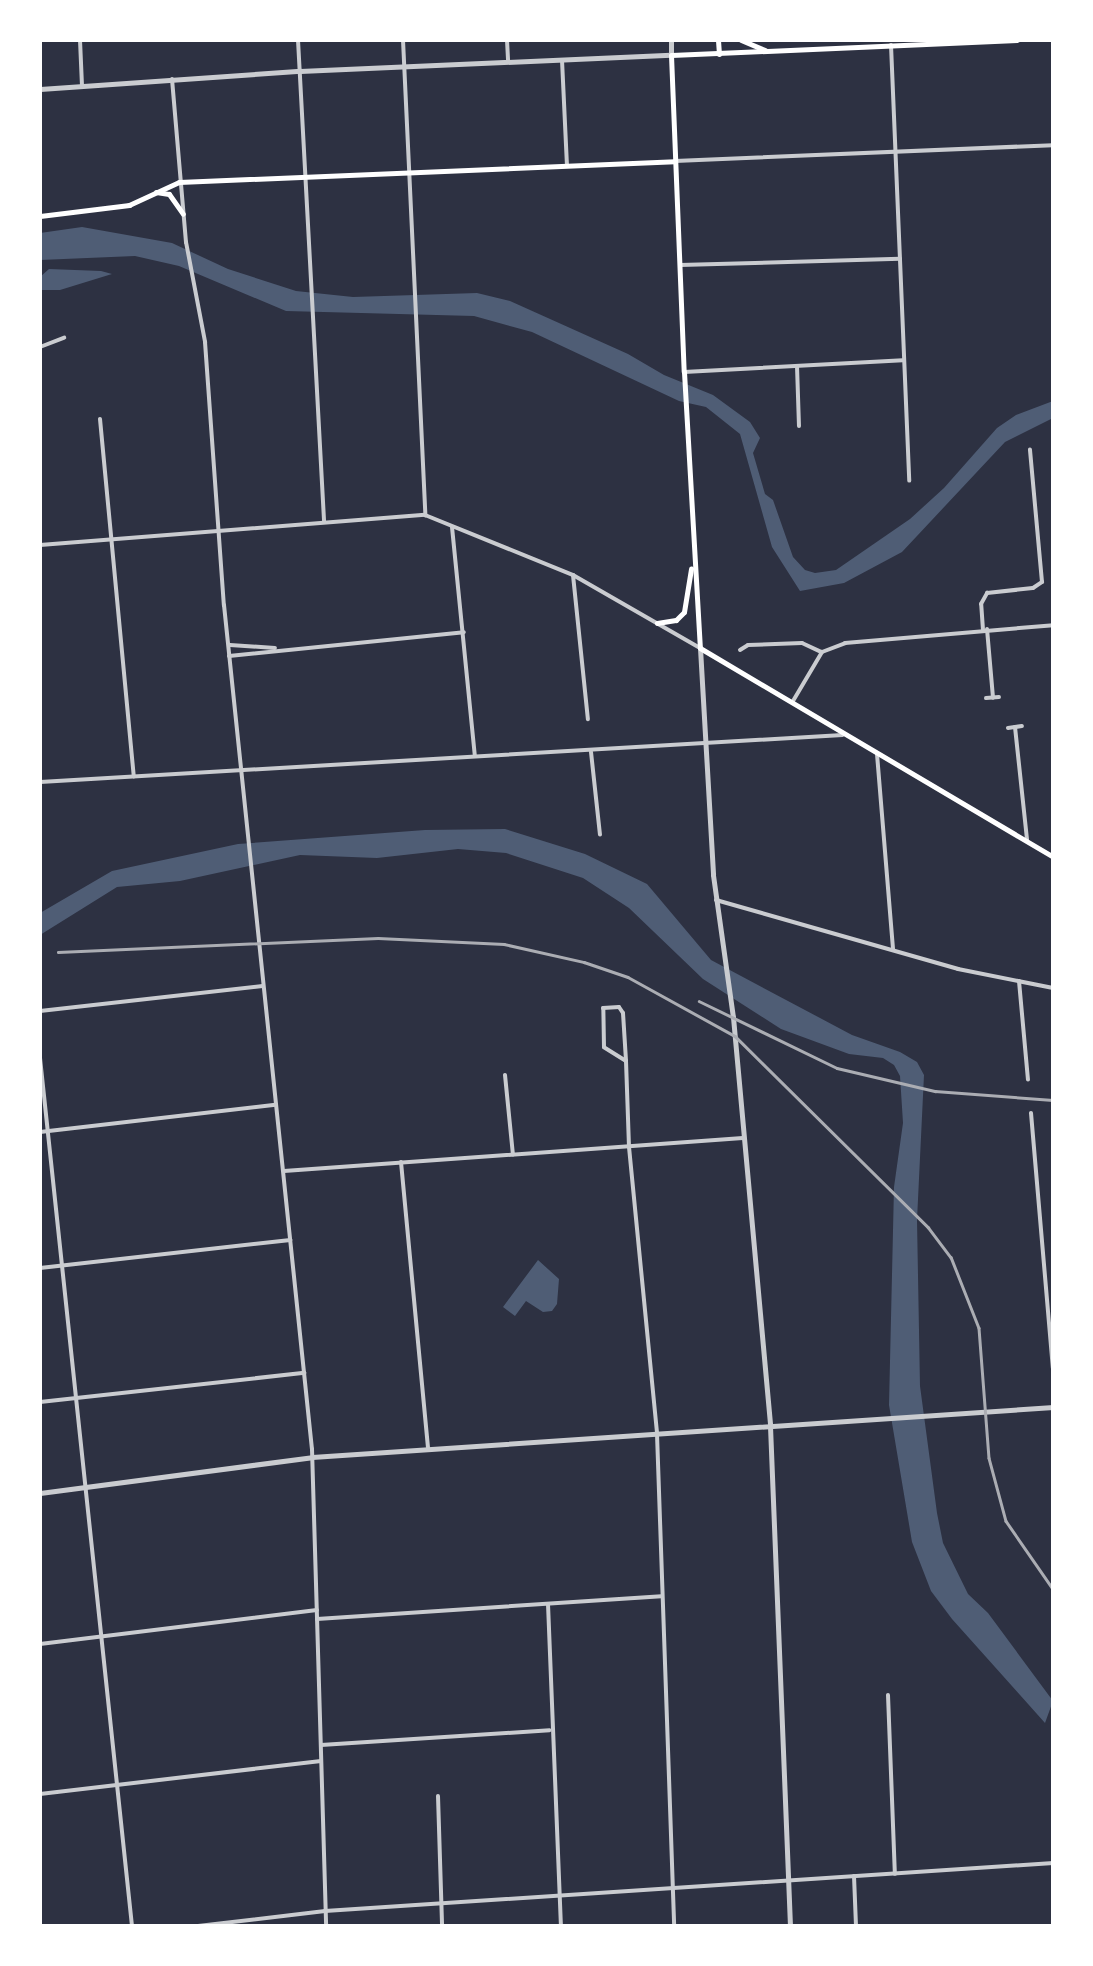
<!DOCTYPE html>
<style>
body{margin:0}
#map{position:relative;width:1093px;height:1966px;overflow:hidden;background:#2d3142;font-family:"Sofia Sans Condensed",sans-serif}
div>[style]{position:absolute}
.water>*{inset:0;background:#4f5d75}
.minor>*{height:4px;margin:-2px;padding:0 2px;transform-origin:2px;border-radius:2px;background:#caccd0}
.tertiary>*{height:5px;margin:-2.5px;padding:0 2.5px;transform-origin:2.5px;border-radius:2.5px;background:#caccd0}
.secondary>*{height:5px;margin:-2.5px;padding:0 2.5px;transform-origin:2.5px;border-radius:2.5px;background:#fff}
.rail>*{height:2.5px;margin:-1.25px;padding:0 1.25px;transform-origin:1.25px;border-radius:1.25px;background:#abadb3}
span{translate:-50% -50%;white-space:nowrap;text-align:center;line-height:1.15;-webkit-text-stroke:10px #fff;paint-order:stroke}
.frame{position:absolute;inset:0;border:42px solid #fff;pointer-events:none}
</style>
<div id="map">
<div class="water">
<div style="clip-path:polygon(82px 227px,172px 243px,228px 269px,296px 291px,353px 297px,477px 293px,510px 301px,628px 354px,664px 375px,713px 395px,750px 422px,760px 438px,753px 453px,765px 494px,773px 500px,793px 557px,805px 570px,815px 573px,836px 570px,910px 519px,944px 488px,997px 428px,1016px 415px,1053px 401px,1053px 418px,1005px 442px,902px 552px,844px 583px,800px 591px,772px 547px,740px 434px,706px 407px,679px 401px,532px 332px,474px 316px,286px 311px,179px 266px,135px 256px,40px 260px,40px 233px)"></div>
<div style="clip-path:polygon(49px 269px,101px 271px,112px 274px,60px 290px,41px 290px,40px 277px)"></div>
<div style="clip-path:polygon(505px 829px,585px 854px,647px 884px,711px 960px,852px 1035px,900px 1052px,917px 1062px,924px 1075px,917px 1220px,920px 1386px,937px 1513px,943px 1543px,968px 1594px,988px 1613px,1053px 1701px,1045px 1723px,952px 1619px,931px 1591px,912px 1542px,889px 1405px,894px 1187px,903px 1123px,900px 1076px,894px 1065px,883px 1058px,849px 1054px,781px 1029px,703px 979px,629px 908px,583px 878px,506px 853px,458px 849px,377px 858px,300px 855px,180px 881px,117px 887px,40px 935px,40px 913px,112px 871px,238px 844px,425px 830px)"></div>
<div style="clip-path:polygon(538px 1260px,559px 1279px,557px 1304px,552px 1311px,543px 1312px,526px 1301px,515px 1316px,503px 1307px)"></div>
</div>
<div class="minor">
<div style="left:80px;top:40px;width:45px;rotate:87.5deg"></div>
<div style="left:298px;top:40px;width:481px;rotate:86.9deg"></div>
<div style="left:403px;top:40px;width:476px;rotate:87.3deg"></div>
<div style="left:507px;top:40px;width:22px;rotate:87deg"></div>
<div style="left:891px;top:45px;width:436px;rotate:87.6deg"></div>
<div style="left:562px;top:60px;width:105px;rotate:87.3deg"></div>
<div style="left:172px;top:79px;width:164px;rotate:85.1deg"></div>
<div style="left:186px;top:242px;width:102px;rotate:79.2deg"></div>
<div style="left:205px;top:342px;width:264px;rotate:85.9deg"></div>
<div style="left:224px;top:605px;width:849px;rotate:84.05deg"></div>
<div style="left:312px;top:1449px;width:477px;rotate:88.3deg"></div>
<div style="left:675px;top:161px;width:378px;rotate:-2.4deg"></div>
<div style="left:680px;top:265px;width:220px;rotate:-1.6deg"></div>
<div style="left:40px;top:347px;width:26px;rotate:-21deg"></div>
<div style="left:797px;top:366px;width:60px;rotate:88.1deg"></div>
<div style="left:684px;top:372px;width:219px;rotate:-3.1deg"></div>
<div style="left:100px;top:419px;width:359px;rotate:84.6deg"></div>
<div style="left:452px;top:527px;width:230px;rotate:84.3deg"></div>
<div style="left:40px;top:545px;width:386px;rotate:-4.5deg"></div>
<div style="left:425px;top:515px;width:160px;rotate:22.1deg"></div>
<div style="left:573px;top:575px;width:146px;rotate:29.9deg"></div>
<div style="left:573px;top:575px;width:145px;rotate:84.1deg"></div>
<div style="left:987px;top:629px;width:69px;rotate:85deg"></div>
<div style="left:983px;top:630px;width:26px;rotate:-94deg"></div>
<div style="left:981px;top:604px;width:13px;rotate:-61deg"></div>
<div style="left:987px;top:593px;width:46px;rotate:-6.2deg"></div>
<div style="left:1033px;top:588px;width:11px;rotate:-34deg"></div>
<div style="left:1042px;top:582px;width:133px;rotate:-95.2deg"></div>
<div style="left:230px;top:645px;width:45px;rotate:3.8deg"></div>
<div style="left:740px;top:650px;width:9px;rotate:-32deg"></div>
<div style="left:748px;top:645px;width:54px;rotate:-2.1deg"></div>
<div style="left:802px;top:643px;width:21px;rotate:25deg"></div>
<div style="left:229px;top:656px;width:236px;rotate:-5.8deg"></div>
<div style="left:986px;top:698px;width:13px;rotate:-4deg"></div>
<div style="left:793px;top:701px;width:57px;rotate:-59.4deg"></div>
<div style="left:822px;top:652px;width:25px;rotate:-21deg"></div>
<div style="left:845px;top:643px;width:209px;rotate:-4.9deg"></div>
<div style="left:1015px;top:727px;width:114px;rotate:83.9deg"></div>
<div style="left:1008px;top:728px;width:14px;rotate:-8deg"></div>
<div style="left:591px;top:752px;width:83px;rotate:83.8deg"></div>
<div style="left:877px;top:754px;width:196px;rotate:85.3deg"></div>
<div style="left:40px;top:782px;width:804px;rotate:-3.35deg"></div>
<div style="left:716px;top:900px;width:252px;rotate:15.9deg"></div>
<div style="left:958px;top:969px;width:97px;rotate:11.3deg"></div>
<div style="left:1019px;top:981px;width:99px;rotate:84.8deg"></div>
<div style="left:40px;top:1011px;width:224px;rotate:-6.4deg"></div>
<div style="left:40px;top:1058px;width:873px;rotate:83.95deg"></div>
<div style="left:626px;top:1061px;width:26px;rotate:-148deg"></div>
<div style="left:604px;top:1047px;width:39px;rotate:-91deg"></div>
<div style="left:603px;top:1008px;width:16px;rotate:-4deg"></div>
<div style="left:619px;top:1007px;width:7px;rotate:56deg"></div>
<div style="left:623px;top:1013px;width:48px;rotate:86.4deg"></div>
<div style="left:626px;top:1061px;width:86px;rotate:88deg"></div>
<div style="left:629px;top:1147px;width:288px;rotate:84.4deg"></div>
<div style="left:657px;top:1434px;width:492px;rotate:88deg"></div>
<div style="left:505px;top:1075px;width:80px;rotate:84.3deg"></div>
<div style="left:1031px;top:1113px;width:256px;rotate:85.1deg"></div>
<div style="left:40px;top:1132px;width:237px;rotate:-6.6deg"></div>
<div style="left:401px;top:1162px;width:288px;rotate:84.6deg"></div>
<div style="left:284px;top:1171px;width:460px;rotate:-4.1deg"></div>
<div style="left:40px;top:1268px;width:252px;rotate:-6.4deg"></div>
<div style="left:40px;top:1402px;width:266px;rotate:-6.3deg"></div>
<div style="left:548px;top:1604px;width:322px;rotate:87.7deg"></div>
<div style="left:317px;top:1619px;width:345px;rotate:-3.8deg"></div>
<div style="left:40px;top:1644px;width:279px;rotate:-7deg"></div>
<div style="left:888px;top:1695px;width:179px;rotate:87.8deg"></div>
<div style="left:321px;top:1745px;width:229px;rotate:-3.7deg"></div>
<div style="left:40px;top:1794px;width:283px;rotate:-6.7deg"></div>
<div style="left:438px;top:1796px;width:130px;rotate:88.2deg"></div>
<div style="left:854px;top:1876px;width:50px;rotate:87.7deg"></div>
<div style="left:198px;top:1926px;width:128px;rotate:-6.7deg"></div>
<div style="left:325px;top:1911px;width:730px;rotate:-3.77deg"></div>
</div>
<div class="tertiary">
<div style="left:40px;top:89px;width:261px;rotate:-4deg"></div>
<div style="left:300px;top:71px;width:371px;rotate:-2.5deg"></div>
<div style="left:671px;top:55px;width:15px;rotate:-90deg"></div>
<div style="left:700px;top:648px;width:227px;rotate:86.7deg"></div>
<div style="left:713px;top:875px;width:143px;rotate:82deg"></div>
<div style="left:733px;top:1017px;width:411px;rotate:84.8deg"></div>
<div style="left:770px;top:1426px;width:500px;rotate:87.71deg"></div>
<div style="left:40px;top:1493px;width:274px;rotate:-7.5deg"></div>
<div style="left:312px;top:1457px;width:743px;rotate:-3.86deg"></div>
</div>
<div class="secondary">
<div style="left:718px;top:40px;width:14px;rotate:86deg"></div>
<div style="left:741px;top:40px;width:26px;rotate:23deg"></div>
<div style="left:1017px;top:40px;width:346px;rotate:177.5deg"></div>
<div style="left:671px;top:55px;width:317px;rotate:87.7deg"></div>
<div style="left:684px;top:372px;width:276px;rotate:86.7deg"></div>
<div style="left:700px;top:648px;width:410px;rotate:30.6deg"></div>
<div style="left:156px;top:192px;width:13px;rotate:9deg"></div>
<div style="left:169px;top:194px;width:24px;rotate:55deg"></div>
<div style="left:40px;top:216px;width:90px;rotate:-7deg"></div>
<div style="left:129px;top:205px;width:55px;rotate:-24.7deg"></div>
<div style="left:179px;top:182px;width:496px;rotate:-2.4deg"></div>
<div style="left:657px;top:623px;width:19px;rotate:-9deg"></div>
<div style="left:676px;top:620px;width:11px;rotate:-45deg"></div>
<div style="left:684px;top:612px;width:44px;rotate:-80.8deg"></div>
</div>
<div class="rail">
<div style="left:58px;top:952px;width:320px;rotate:-2.5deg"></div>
<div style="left:378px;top:938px;width:126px;rotate:2.7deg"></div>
<div style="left:504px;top:944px;width:82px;rotate:12.7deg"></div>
<div style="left:584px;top:962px;width:46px;rotate:18.8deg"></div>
<div style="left:628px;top:977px;width:122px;rotate:28.9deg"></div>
<div style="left:735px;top:1036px;width:272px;rotate:44.7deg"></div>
<div style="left:928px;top:1227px;width:38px;rotate:53deg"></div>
<div style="left:951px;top:1257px;width:76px;rotate:68.5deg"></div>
<div style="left:979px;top:1328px;width:130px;rotate:85.6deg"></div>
<div style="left:989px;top:1458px;width:65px;rotate:74.9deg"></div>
<div style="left:1006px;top:1521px;width:83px;rotate:55.3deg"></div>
<div style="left:699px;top:1001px;width:153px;rotate:25.9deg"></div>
<div style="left:837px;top:1068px;width:101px;rotate:13.2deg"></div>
<div style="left:935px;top:1091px;width:118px;rotate:4.4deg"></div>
</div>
<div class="frame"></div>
</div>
